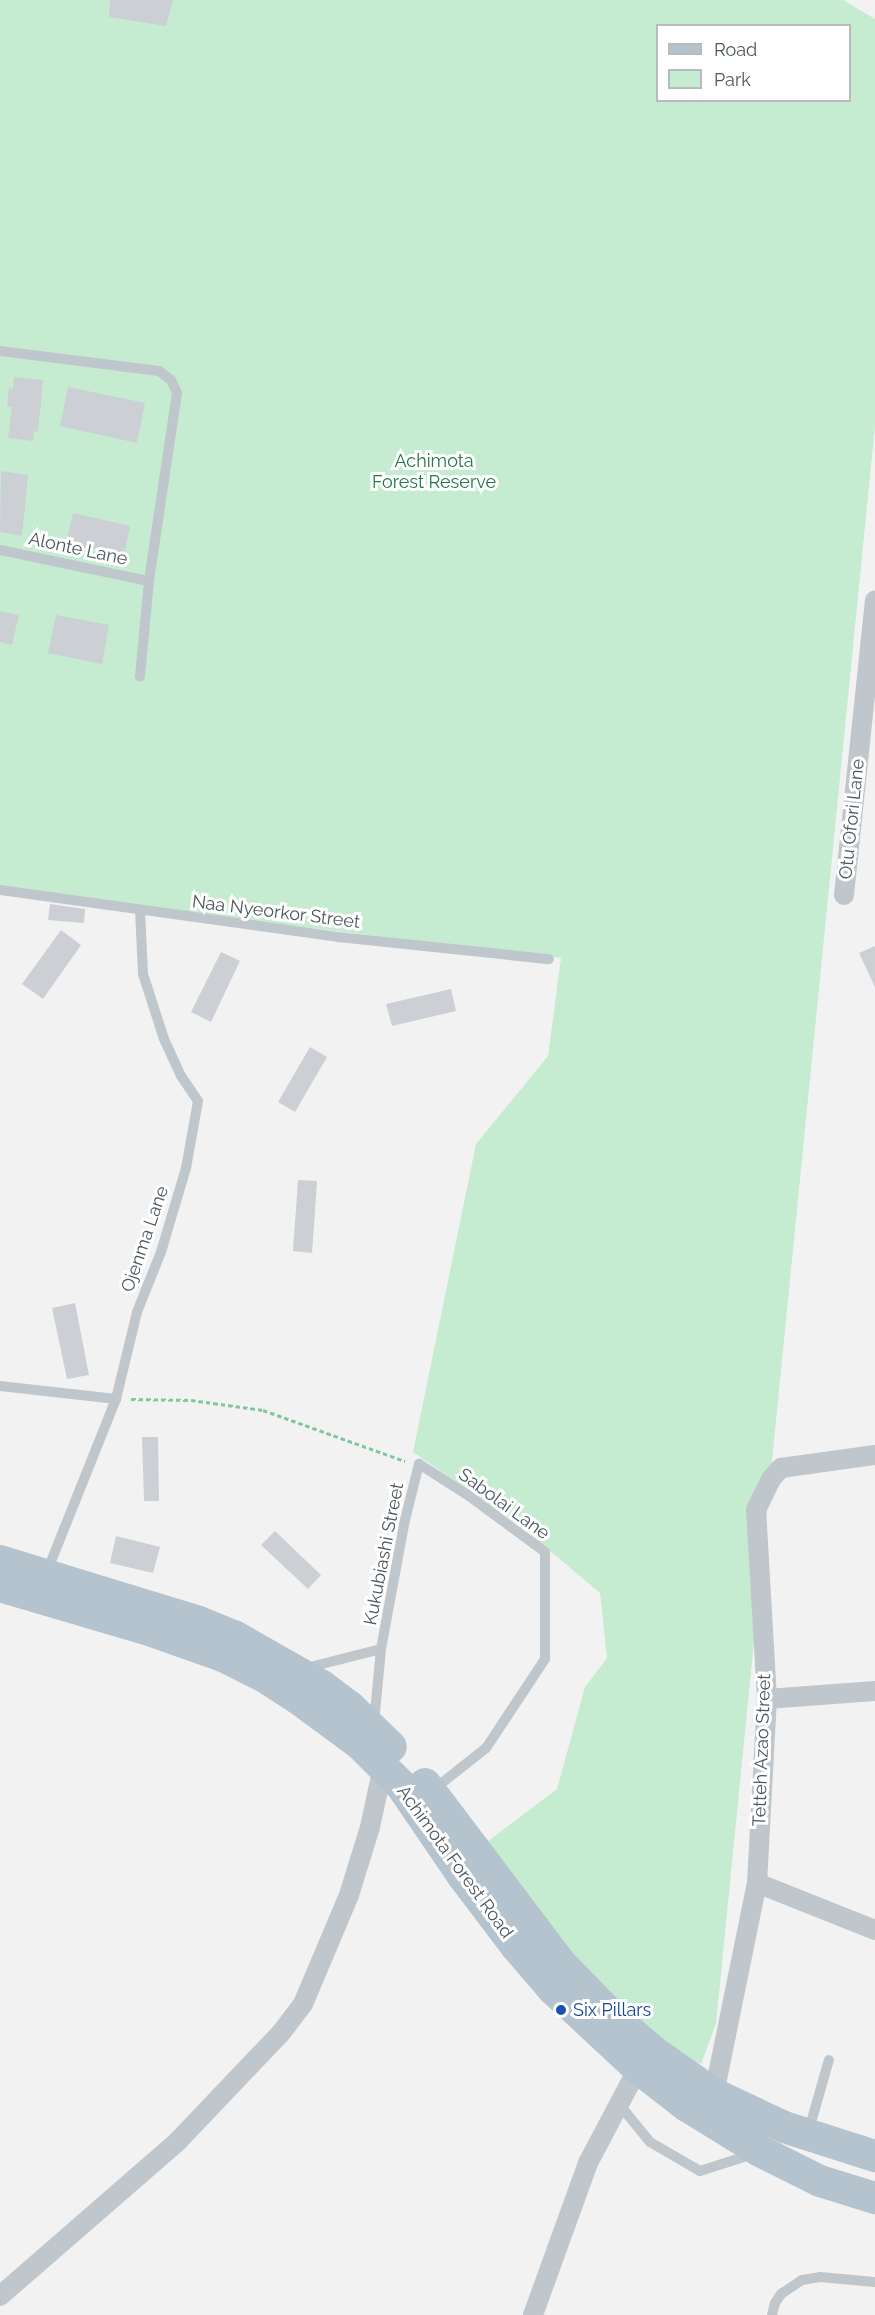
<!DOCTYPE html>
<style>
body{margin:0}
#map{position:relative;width:875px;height:2315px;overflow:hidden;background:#f3f2f2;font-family:Raleway,sans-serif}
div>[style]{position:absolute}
.green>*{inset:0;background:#c5ecd0}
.building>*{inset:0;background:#cccfd3}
.path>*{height:3px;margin-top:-1.5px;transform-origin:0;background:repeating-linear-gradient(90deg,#80c79d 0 4.5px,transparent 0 7.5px)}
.service>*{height:10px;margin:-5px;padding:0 5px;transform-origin:5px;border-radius:5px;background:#bfc7cc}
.minor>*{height:20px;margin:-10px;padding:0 10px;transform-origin:10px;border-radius:10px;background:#bfc7cc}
.primary>*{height:32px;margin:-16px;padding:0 16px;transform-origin:16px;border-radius:16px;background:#b4c3cd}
.dots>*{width:16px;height:16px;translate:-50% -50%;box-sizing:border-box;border:3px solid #fff;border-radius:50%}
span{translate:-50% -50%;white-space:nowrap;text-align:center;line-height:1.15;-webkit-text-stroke:6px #fff;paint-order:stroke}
.park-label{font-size:18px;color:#217945}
.street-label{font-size:18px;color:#4b565d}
.transit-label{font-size:18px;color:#164399}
.left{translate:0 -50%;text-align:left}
.legend{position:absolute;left:656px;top:24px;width:195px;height:78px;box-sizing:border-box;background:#fff;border:2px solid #b7bbbe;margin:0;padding:8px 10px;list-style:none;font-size:18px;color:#4b565d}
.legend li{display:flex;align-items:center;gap:12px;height:30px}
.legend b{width:30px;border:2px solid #b7bbbe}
</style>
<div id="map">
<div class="green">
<div style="clip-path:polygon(evenodd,0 0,843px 0,875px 19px,875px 426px,716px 2024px,701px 2064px,656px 2044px,595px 1990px,483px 1845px,557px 1789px,585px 1687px,607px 1658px,600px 1593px,524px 1529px,413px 1452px,476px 1144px,548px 1056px,561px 958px,0 891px,0 0,658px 26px,850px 26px,850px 100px,658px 100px,658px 26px)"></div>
</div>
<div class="building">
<div style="clip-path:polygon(110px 0,173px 0,166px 26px,109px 17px)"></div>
<div style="clip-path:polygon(14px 377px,43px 380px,38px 432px,34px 431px,33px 441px,8px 438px,12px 407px,7px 406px,9px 388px,13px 389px)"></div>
<div style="clip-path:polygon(68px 387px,145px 403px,137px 443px,60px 426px)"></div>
<div style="clip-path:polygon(1px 471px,28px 475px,22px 536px,0 532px)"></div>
<div style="clip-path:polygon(73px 513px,130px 526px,124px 556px,66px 543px)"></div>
<div style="clip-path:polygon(0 611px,19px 615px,12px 645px,0 642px)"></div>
<div style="clip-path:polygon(56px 615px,109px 625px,102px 664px,48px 653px)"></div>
<div style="clip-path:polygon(50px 904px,85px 909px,84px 923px,48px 920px)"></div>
<div style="clip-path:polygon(61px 930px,81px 945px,43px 999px,22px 984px)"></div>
<div style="clip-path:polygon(875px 946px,875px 987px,859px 953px)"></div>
<div style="clip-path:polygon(221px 952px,240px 961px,211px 1022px,191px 1012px)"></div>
<div style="clip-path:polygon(451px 989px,456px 1011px,392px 1026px,386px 1004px)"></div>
<div style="clip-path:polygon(310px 1047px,327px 1057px,295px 1112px,278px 1102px)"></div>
<div style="clip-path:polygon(298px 1180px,317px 1181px,312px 1253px,293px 1251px)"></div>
<div style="clip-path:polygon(75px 1303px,89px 1375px,67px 1379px,52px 1308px)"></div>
<div style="clip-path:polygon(142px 1437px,158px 1437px,159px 1501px,144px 1501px)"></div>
<div style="clip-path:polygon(275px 1531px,321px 1575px,308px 1589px,261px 1545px)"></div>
<div style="clip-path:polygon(116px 1536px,160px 1547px,153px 1573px,110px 1563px)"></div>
</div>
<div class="path">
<div style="left:131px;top:1399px;width:60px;rotate:1deg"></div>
<div style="left:191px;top:1400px;width:73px;rotate:7.9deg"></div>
<div style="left:263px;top:1410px;width:151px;rotate:19.8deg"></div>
</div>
<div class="service">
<div style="left:0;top:351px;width:160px;rotate:7.2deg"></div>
<div style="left:159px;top:371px;width:15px;rotate:37deg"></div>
<div style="left:171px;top:380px;width:14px;rotate:65deg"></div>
<div style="left:177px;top:393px;width:190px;rotate:98.5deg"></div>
<div style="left:149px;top:581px;width:96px;rotate:95.4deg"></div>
<div style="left:0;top:550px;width:152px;rotate:11.8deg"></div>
<div style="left:0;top:890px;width:341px;rotate:7.9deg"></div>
<div style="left:338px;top:937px;width:212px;rotate:6deg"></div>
<div style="left:0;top:1386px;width:117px;rotate:6.4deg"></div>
<div style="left:46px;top:1574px;width:188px;rotate:-68.2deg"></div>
<div style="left:116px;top:1399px;width:89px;rotate:-76.4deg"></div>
<div style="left:137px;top:1312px;width:65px;rotate:-68.2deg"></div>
<div style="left:161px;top:1252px;width:88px;rotate:-73.4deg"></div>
<div style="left:186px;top:1168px;width:68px;rotate:-79.8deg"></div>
<div style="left:198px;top:1101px;width:30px;rotate:-124deg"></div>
<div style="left:181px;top:1076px;width:41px;rotate:-114.7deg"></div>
<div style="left:164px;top:1039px;width:68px;rotate:-107.9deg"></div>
<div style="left:143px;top:974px;width:63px;rotate:-92.7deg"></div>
<div style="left:306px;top:1668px;width:77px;rotate:-14.2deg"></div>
<div style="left:374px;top:1723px;width:74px;rotate:-84.6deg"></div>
<div style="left:381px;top:1649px;width:131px;rotate:-79.5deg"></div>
<div style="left:405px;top:1520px;width:58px;rotate:-76deg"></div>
<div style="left:419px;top:1464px;width:59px;rotate:32.6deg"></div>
<div style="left:469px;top:1496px;width:94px;rotate:36.4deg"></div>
<div style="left:545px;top:1552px;width:107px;rotate:90deg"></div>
<div style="left:545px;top:1659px;width:107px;rotate:123.5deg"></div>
<div style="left:486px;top:1748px;width:68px;rotate:141.6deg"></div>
<div style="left:619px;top:2104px;width:49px;rotate:50.8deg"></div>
<div style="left:650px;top:2142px;width:58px;rotate:30.1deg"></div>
<div style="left:700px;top:2171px;width:56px;rotate:-17.8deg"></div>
<div style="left:808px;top:2133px;width:76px;rotate:-74deg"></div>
<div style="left:772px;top:2315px;width:12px;rotate:-76deg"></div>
<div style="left:775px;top:2303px;width:11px;rotate:-56deg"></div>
<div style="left:781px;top:2294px;width:25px;rotate:-34deg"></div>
<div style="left:802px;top:2280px;width:18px;rotate:-9deg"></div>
<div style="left:820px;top:2277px;width:55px;rotate:5.2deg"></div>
</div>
<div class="minor">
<div style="left:844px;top:895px;width:296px;rotate:-84deg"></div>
<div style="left:767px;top:1699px;width:108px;rotate:-4.2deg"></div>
<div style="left:757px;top:1883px;width:127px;rotate:21.7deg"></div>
<div style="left:714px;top:2094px;width:215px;rotate:-78.5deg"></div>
<div style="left:757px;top:1883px;width:184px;rotate:-86.9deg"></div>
<div style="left:767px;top:1699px;width:189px;rotate:-93.3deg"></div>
<div style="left:756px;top:1510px;width:34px;rotate:-64deg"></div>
<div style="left:771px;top:1479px;width:15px;rotate:-48deg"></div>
<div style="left:781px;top:1468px;width:95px;rotate:-7.9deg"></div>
<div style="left:0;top:2296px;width:236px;rotate:-41deg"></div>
<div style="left:178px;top:2141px;width:149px;rotate:-46.4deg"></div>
<div style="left:281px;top:2033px;width:36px;rotate:-53deg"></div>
<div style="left:303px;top:2004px;width:118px;rotate:-67.1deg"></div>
<div style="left:349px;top:1895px;width:71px;rotate:-72.8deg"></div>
<div style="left:370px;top:1827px;width:61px;rotate:-77.8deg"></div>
<div style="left:533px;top:2315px;width:162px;rotate:-70.1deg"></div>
<div style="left:588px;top:2163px;width:107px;rotate:-62.2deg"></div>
</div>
<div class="primary">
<div style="left:0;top:1561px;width:208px;rotate:17deg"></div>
<div style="left:199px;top:1622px;width:38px;rotate:22deg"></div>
<div style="left:234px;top:1636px;width:101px;rotate:29.6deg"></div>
<div style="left:322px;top:1686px;width:35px;rotate:37deg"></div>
<div style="left:350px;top:1707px;width:57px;rotate:44.3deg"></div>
<div style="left:0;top:1586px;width:149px;rotate:16.4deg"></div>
<div style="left:143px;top:1628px;width:85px;rotate:19.3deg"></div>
<div style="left:223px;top:1656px;width:47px;rotate:26.6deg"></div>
<div style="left:265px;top:1677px;width:40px;rotate:32.9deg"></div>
<div style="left:299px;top:1699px;width:76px;rotate:36.4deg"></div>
<div style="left:360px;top:1744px;width:58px;rotate:45deg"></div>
<div style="left:401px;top:1785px;width:110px;rotate:55.7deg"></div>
<div style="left:463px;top:1876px;width:88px;rotate:52.9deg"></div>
<div style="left:516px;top:1946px;width:57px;rotate:49.3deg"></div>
<div style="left:553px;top:1989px;width:116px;rotate:42.9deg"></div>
<div style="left:638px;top:2068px;width:62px;rotate:37.8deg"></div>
<div style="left:687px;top:2106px;width:86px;rotate:31.7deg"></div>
<div style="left:760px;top:2151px;width:67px;rotate:26.6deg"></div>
<div style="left:820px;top:2181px;width:58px;rotate:17.2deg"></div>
<div style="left:425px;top:1784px;width:227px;rotate:52.9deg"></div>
<div style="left:562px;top:1965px;width:71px;rotate:45.6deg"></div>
<div style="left:612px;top:2016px;width:55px;rotate:40.6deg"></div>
<div style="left:654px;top:2052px;width:73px;rotate:35deg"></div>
<div style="left:714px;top:2094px;width:77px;rotate:25.2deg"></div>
<div style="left:784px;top:2127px;width:96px;rotate:17.7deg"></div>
</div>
<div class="dots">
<div style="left:561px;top:2010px;background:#1a4fb4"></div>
</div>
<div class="park-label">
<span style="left:434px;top:472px">Achimota<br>Forest Reserve</span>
</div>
<div class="street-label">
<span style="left:78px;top:549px;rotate:12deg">Alonte Lane</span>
<span style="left:852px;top:819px;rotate:-84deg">Otu Ofori Lane</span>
<span style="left:276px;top:912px;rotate:7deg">Naa Nyeorkor Street</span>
<span style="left:145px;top:1239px;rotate:-71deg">Ojenma Lane</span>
<span style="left:504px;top:1504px;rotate:36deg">Sabolai Lane</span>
<span style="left:384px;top:1554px;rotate:-79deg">Kukubiashi Street</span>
<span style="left:762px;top:1750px;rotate:-88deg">Tetteh Azao Street</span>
<span style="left:455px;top:1862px;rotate:54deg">Achimota Forest Road</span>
</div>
<div class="transit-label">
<span class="left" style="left:573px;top:2010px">Six Pillars</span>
</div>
<ul class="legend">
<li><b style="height:8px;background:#b4c3cd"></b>Road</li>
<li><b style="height:16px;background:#c5ecd0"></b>Park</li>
</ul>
</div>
